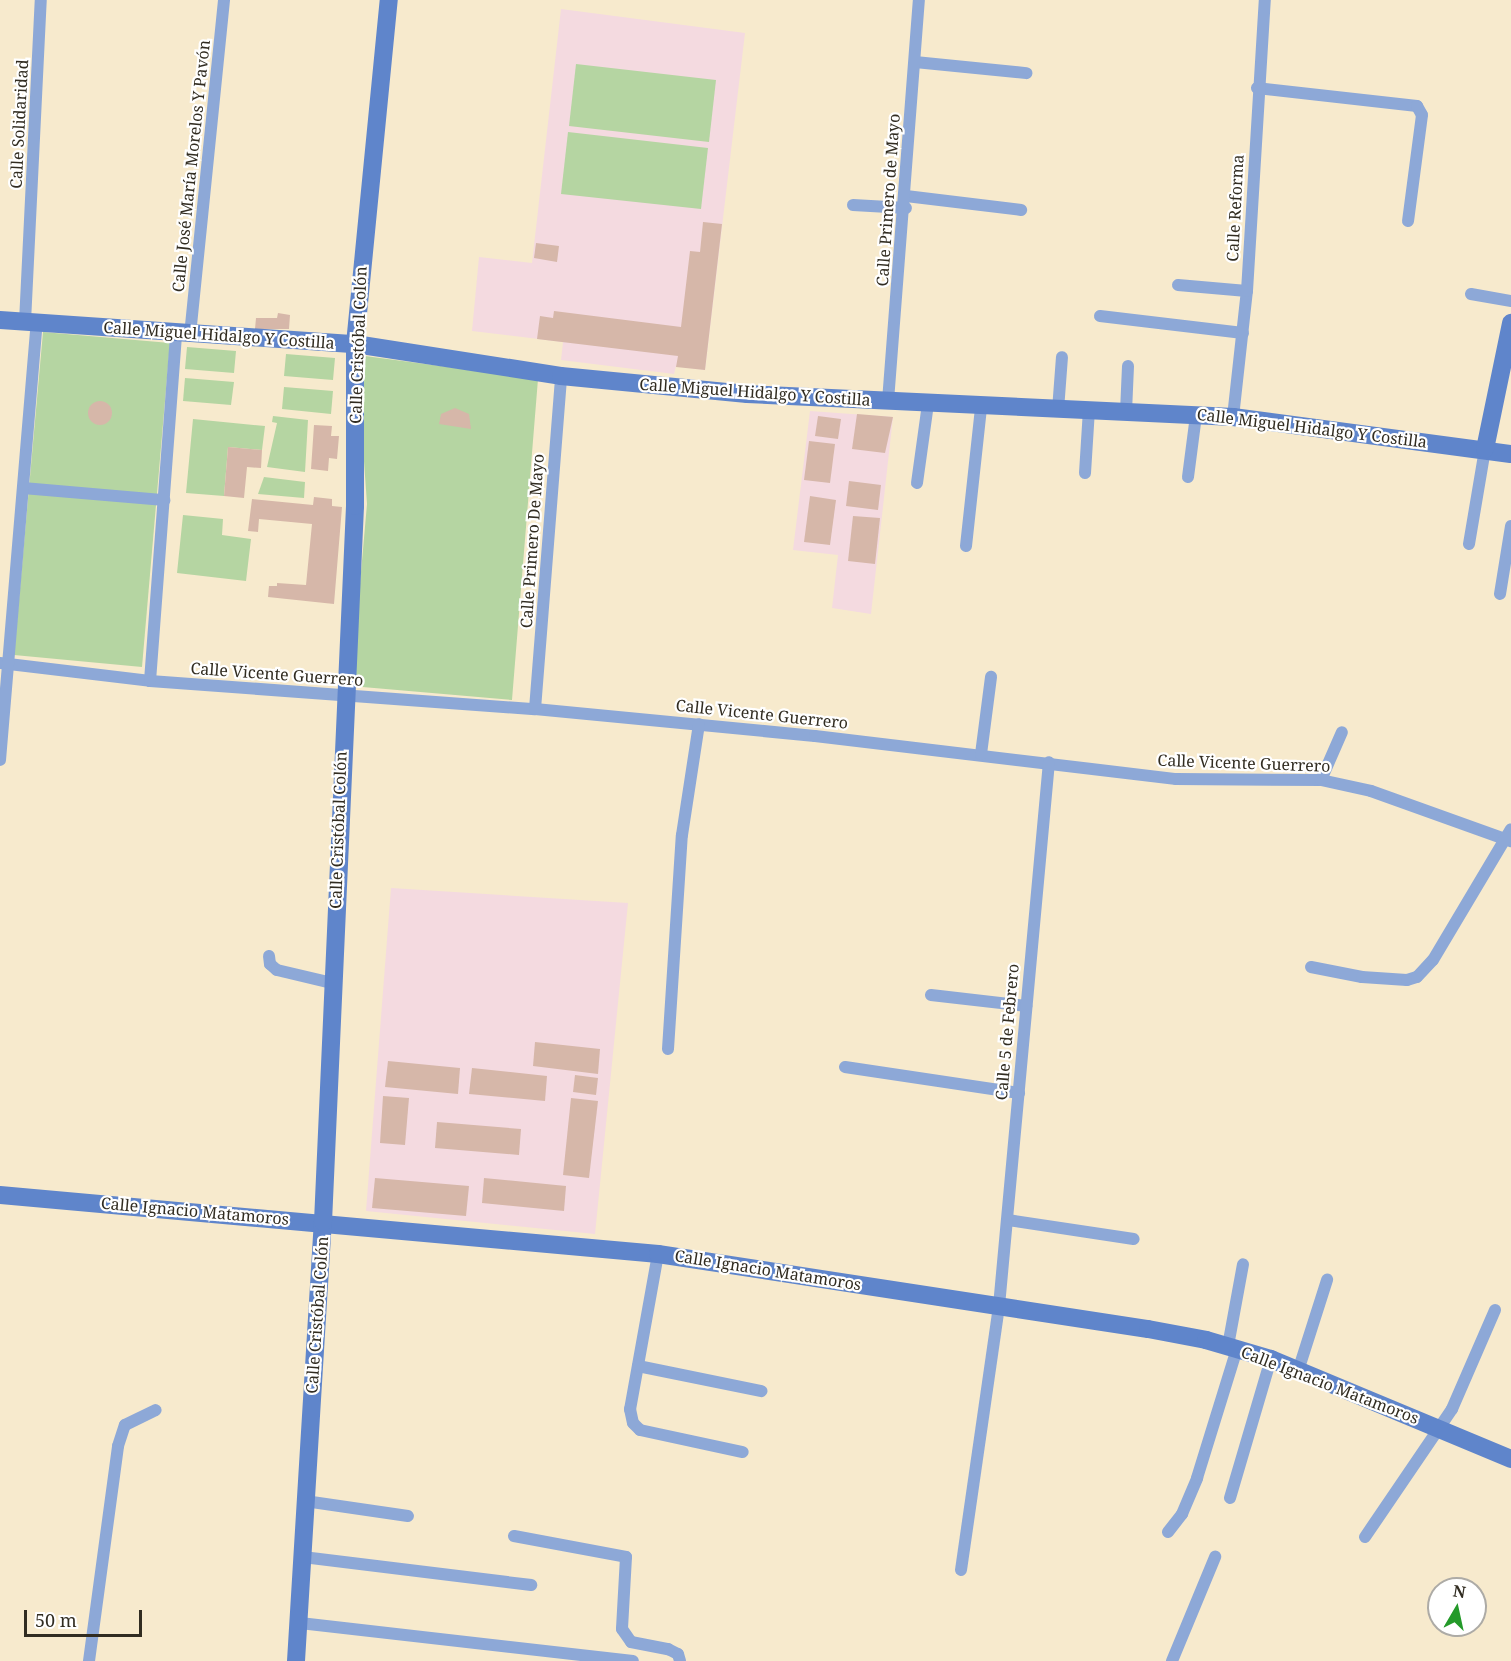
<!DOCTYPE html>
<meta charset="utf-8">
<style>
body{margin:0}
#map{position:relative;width:1511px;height:1661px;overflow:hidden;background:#f7eacd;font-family:"Noto Serif",serif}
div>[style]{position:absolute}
.education>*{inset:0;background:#f4dae0}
.green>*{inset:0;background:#b5d5a2}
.building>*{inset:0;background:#d6b7a9}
.round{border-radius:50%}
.street>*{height:12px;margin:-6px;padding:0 6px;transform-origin:6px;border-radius:6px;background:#8da8d7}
.secondary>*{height:18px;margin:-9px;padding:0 9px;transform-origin:9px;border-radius:9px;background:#5f85cb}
span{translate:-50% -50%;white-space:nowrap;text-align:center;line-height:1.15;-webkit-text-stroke:4.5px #fff;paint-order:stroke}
.street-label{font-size:16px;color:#312c21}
.north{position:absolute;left:1427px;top:1577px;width:60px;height:60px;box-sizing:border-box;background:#fff;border:2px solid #adaba6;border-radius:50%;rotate:9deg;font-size:16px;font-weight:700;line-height:24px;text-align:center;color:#312c21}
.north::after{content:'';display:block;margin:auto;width:21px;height:27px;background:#249a2a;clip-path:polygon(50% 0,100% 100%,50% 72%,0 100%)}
.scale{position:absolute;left:24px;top:1610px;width:118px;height:27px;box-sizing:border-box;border:3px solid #312c21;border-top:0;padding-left:8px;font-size:18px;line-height:21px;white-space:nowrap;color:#312c21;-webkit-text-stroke:4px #fff;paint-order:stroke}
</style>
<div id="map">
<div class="education">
<div style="clip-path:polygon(561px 9px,745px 33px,705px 370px,676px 366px,674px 374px,561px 360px,563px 342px,472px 331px,479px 257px,532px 263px)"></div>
<div style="clip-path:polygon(810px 411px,893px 417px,871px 614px,832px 608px,838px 555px,793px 550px)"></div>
<div style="clip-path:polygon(391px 888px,628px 903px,595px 1234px,366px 1211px)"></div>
</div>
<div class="green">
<div style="clip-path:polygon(576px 64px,716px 80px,709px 142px,569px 126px)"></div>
<div style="clip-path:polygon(568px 132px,708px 148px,701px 209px,561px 194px)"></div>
<div style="clip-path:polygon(43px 332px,170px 343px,142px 667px,14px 655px)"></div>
<div style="clip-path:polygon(187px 347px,236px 351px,234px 373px,185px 369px)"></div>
<div style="clip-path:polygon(286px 354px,335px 358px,333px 380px,284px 376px)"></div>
<div style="clip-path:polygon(365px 356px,538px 379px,512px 700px,351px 686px,367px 504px,361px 419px)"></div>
<div style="clip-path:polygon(185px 378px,234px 382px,231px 405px,183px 401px)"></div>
<div style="clip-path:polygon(284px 387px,333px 391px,331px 414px,282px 409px)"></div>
<div style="clip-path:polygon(273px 416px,308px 420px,305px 472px,267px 467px,277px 423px,272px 422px)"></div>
<div style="clip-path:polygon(193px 419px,265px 426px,262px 450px,228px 447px,224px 496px,186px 493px)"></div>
<div style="clip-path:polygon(264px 477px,305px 482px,304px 498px,258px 494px)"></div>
<div style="clip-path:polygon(183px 515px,223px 519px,222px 535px,251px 539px,246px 581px,177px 573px)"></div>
</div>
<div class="building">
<div style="clip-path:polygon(703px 222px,722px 224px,705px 370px,676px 367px,678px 356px,537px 339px,540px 316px,553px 318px,554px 311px,681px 327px,690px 251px,700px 252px)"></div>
<div style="clip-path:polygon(536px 243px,559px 246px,557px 262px,534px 258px)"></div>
<div style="clip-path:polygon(278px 313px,290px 315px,289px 329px,255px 329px,256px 318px,277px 318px)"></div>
<div class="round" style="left:88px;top:401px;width:24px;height:24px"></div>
<div style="clip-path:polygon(455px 408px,469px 414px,471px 429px,439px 424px,441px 414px)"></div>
<div style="clip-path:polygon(857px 414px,893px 417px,885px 453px,852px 449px)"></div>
<div style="clip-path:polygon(818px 416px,841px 419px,838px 439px,815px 436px)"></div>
<div style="clip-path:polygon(314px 425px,332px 426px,331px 436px,339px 436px,337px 459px,329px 458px,328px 471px,311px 469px)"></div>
<div style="clip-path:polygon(809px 441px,835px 444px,830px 483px,804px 480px)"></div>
<div style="clip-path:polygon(228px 447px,262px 450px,261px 468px,247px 467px,244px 498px,224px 496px)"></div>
<div style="clip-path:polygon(849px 481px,881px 485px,878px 510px,846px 506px)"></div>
<div style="clip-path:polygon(810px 496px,836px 500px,830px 545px,804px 542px)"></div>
<div style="clip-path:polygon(314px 497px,332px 499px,332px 506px,342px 507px,334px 604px,268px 597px,269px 586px,277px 586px,277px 583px,306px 585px,312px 524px,259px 519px,258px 532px,248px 531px,252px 499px,313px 505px)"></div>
<div style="clip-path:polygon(853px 516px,880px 518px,875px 564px,848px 561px)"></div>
<div style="clip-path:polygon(535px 1042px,600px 1049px,598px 1074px,533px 1066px)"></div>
<div style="clip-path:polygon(388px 1061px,460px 1068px,458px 1094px,385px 1087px)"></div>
<div style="clip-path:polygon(472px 1068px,547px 1076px,545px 1101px,469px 1094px)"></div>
<div style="clip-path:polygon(575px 1075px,598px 1078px,596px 1095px,573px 1092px)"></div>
<div style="clip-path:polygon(383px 1096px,409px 1098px,405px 1145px,380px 1143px)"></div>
<div style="clip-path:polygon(571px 1098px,598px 1101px,589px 1178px,563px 1175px)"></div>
<div style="clip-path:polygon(437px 1122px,521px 1129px,519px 1155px,435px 1148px)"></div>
<div style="clip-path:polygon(375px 1178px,469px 1186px,466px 1216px,372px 1208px)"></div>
<div style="clip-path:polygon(484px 1178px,566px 1186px,564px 1211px,482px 1203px)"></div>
</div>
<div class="street">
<div style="left:915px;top:62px;width:112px;rotate:5.7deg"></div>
<div style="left:1257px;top:88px;width:161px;rotate:6.4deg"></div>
<div style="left:1417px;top:106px;width:10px;rotate:61deg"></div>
<div style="left:1422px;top:115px;width:107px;rotate:97.5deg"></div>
<div style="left:906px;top:196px;width:116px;rotate:6.9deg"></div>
<div style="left:853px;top:205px;width:53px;rotate:3.2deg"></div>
<div style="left:1178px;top:285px;width:69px;rotate:5deg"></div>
<div style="left:1471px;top:294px;width:41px;rotate:9.9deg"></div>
<div style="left:1100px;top:316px;width:144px;rotate:6.8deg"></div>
<div style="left:25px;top:322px;width:322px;rotate:-87.2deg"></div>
<div style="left:190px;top:335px;width:337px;rotate:-84.2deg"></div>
<div style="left:888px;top:401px;width:402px;rotate:-85.6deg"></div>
<div style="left:1058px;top:410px;width:53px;rotate:-85.7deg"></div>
<div style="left:1126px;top:412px;width:46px;rotate:-87.5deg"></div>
<div style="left:1233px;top:417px;width:127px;rotate:-83.7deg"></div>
<div style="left:1247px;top:291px;width:292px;rotate:-86.5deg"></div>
<div style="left:1085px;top:473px;width:63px;rotate:-86.4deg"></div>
<div style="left:1188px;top:477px;width:63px;rotate:-82.6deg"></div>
<div style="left:917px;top:483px;width:80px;rotate:-82.1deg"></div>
<div style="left:23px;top:488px;width:142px;rotate:4.9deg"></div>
<div style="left:1469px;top:544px;width:96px;rotate:-80.4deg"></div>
<div style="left:966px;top:546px;width:140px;rotate:-83.8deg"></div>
<div style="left:1500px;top:594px;width:69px;rotate:-80.8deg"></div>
<div style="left:0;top:663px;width:151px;rotate:6.8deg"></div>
<div style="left:150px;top:681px;width:386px;rotate:4.2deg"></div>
<div style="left:535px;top:709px;width:281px;rotate:5.5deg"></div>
<div style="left:815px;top:736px;width:364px;rotate:6.8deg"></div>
<div style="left:1176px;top:779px;width:145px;rotate:0.4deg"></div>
<div style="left:1321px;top:780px;width:51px;rotate:12.4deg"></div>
<div style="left:1371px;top:791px;width:149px;rotate:19.7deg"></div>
<div style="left:150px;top:681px;width:348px;rotate:-85.7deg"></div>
<div style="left:535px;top:709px;width:334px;rotate:-85.5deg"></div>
<div style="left:981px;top:754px;width:78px;rotate:-82.6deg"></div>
<div style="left:0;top:760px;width:439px;rotate:-85.2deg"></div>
<div style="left:1321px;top:780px;width:52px;rotate:-66.4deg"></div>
<div style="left:269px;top:956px;width:8px;rotate:83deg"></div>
<div style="left:270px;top:964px;width:9px;rotate:41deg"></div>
<div style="left:277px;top:970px;width:57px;rotate:13.3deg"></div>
<div style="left:1311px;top:967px;width:52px;rotate:11.1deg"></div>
<div style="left:1362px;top:977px;width:45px;rotate:3.8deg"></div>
<div style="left:1407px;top:980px;width:10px;rotate:-17deg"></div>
<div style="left:1417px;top:977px;width:23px;rotate:-47deg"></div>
<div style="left:1433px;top:960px;width:152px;rotate:-59.2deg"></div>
<div style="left:931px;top:995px;width:96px;rotate:6.6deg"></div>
<div style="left:668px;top:1049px;width:214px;rotate:-86.3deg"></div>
<div style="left:682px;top:835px;width:112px;rotate:-81.3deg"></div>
<div style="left:845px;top:1067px;width:176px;rotate:8.5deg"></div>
<div style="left:1008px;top:1220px;width:127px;rotate:8.6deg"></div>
<div style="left:658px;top:1254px;width:158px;rotate:100.2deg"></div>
<div style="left:630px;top:1409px;width:14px;rotate:78deg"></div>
<div style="left:633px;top:1423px;width:10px;rotate:45deg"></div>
<div style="left:640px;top:1430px;width:105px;rotate:12.1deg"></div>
<div style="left:1228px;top:1346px;width:83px;rotate:-79.6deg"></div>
<div style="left:638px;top:1366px;width:126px;rotate:11.5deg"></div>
<div style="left:1298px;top:1371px;width:96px;rotate:-72.3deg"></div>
<div style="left:1230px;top:1498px;width:145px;rotate:-73.6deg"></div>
<div style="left:305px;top:1501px;width:104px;rotate:8.3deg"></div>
<div style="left:1168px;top:1532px;width:23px;rotate:-52deg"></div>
<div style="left:1182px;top:1514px;width:39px;rotate:-67deg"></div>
<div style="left:1197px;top:1478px;width:135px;rotate:-72.8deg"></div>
<div style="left:514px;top:1536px;width:114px;rotate:10.6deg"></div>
<div style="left:626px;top:1557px;width:72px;rotate:93.2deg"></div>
<div style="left:622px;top:1629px;width:16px;rotate:55deg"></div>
<div style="left:631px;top:1642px;width:38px;rotate:11deg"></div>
<div style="left:668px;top:1649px;width:11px;rotate:27deg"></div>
<div style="left:678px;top:1654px;width:7px;rotate:74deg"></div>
<div style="left:1365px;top:1537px;width:155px;rotate:-55.8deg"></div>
<div style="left:1452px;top:1409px;width:108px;rotate:-66.5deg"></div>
<div style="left:303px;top:1557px;width:230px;rotate:7deg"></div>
<div style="left:961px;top:1570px;width:267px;rotate:-81.8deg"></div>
<div style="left:999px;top:1306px;width:546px;rotate:-84.75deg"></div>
<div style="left:300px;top:1623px;width:335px;rotate:6.5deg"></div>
<div style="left:89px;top:1661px;width:217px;rotate:-82.3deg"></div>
<div style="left:118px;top:1446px;width:22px;rotate:-72deg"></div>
<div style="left:125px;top:1425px;width:34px;rotate:-26deg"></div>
<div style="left:1172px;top:1661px;width:113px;rotate:-67.5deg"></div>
</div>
<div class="secondary">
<div style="left:0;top:320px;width:356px;rotate:3.9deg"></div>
<div style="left:355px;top:344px;width:208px;rotate:8.8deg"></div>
<div style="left:561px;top:376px;width:187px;rotate:5.5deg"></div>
<div style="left:747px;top:394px;width:487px;rotate:2.7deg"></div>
<div style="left:1233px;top:417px;width:280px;rotate:7.6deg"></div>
<div style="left:1485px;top:449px;width:129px;rotate:-78.3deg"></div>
<div style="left:0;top:1195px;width:661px;rotate:5.12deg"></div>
<div style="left:658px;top:1254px;width:496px;rotate:8.7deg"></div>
<div style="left:1148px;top:1329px;width:59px;rotate:10.7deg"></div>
<div style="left:1206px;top:1340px;width:68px;rotate:16.3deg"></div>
<div style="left:1271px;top:1359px;width:260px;rotate:22.6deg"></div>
<div style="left:296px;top:1661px;width:440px;rotate:-86.5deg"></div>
<div style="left:323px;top:1222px;width:717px;rotate:-87.44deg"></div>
<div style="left:355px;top:506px;width:162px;rotate:-90deg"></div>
<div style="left:355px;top:344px;width:346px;rotate:-84.4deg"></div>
</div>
<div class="street-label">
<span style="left:19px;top:124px;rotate:-87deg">Calle Solidaridad</span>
<span style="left:191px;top:166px;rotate:-84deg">Calle José María Morelos Y Pavón</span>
<span style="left:888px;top:200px;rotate:-86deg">Calle Primero de Mayo</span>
<span style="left:1235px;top:208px;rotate:-87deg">Calle Reforma</span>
<span style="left:219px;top:335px;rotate:4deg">Calle Miguel Hidalgo Y Costilla</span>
<span style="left:358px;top:345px;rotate:-88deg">Calle Cristóbal Colón</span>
<span style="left:755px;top:392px;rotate:4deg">Calle Miguel Hidalgo Y Costilla</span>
<span style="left:1312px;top:428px;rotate:7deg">Calle Miguel Hidalgo Y Costilla</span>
<span style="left:532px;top:541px;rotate:-86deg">Calle Primero De Mayo</span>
<span style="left:277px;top:674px;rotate:4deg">Calle Vicente Guerrero</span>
<span style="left:762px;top:714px;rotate:6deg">Calle Vicente Guerrero</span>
<span style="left:1244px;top:763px;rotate:2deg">Calle Vicente Guerrero</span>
<span style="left:338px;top:830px;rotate:-88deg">Calle Cristóbal Colón</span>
<span style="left:1007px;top:1032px;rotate:-85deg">Calle 5 de Febrero</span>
<span style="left:195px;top:1211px;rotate:5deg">Calle Ignacio Matamoros</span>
<span style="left:768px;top:1270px;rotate:9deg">Calle Ignacio Matamoros</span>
<span style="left:317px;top:1315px;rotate:-86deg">Calle Cristóbal Colón</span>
<span style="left:1330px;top:1385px;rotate:21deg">Calle Ignacio Matamoros</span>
</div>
<div class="north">N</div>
<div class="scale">50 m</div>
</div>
